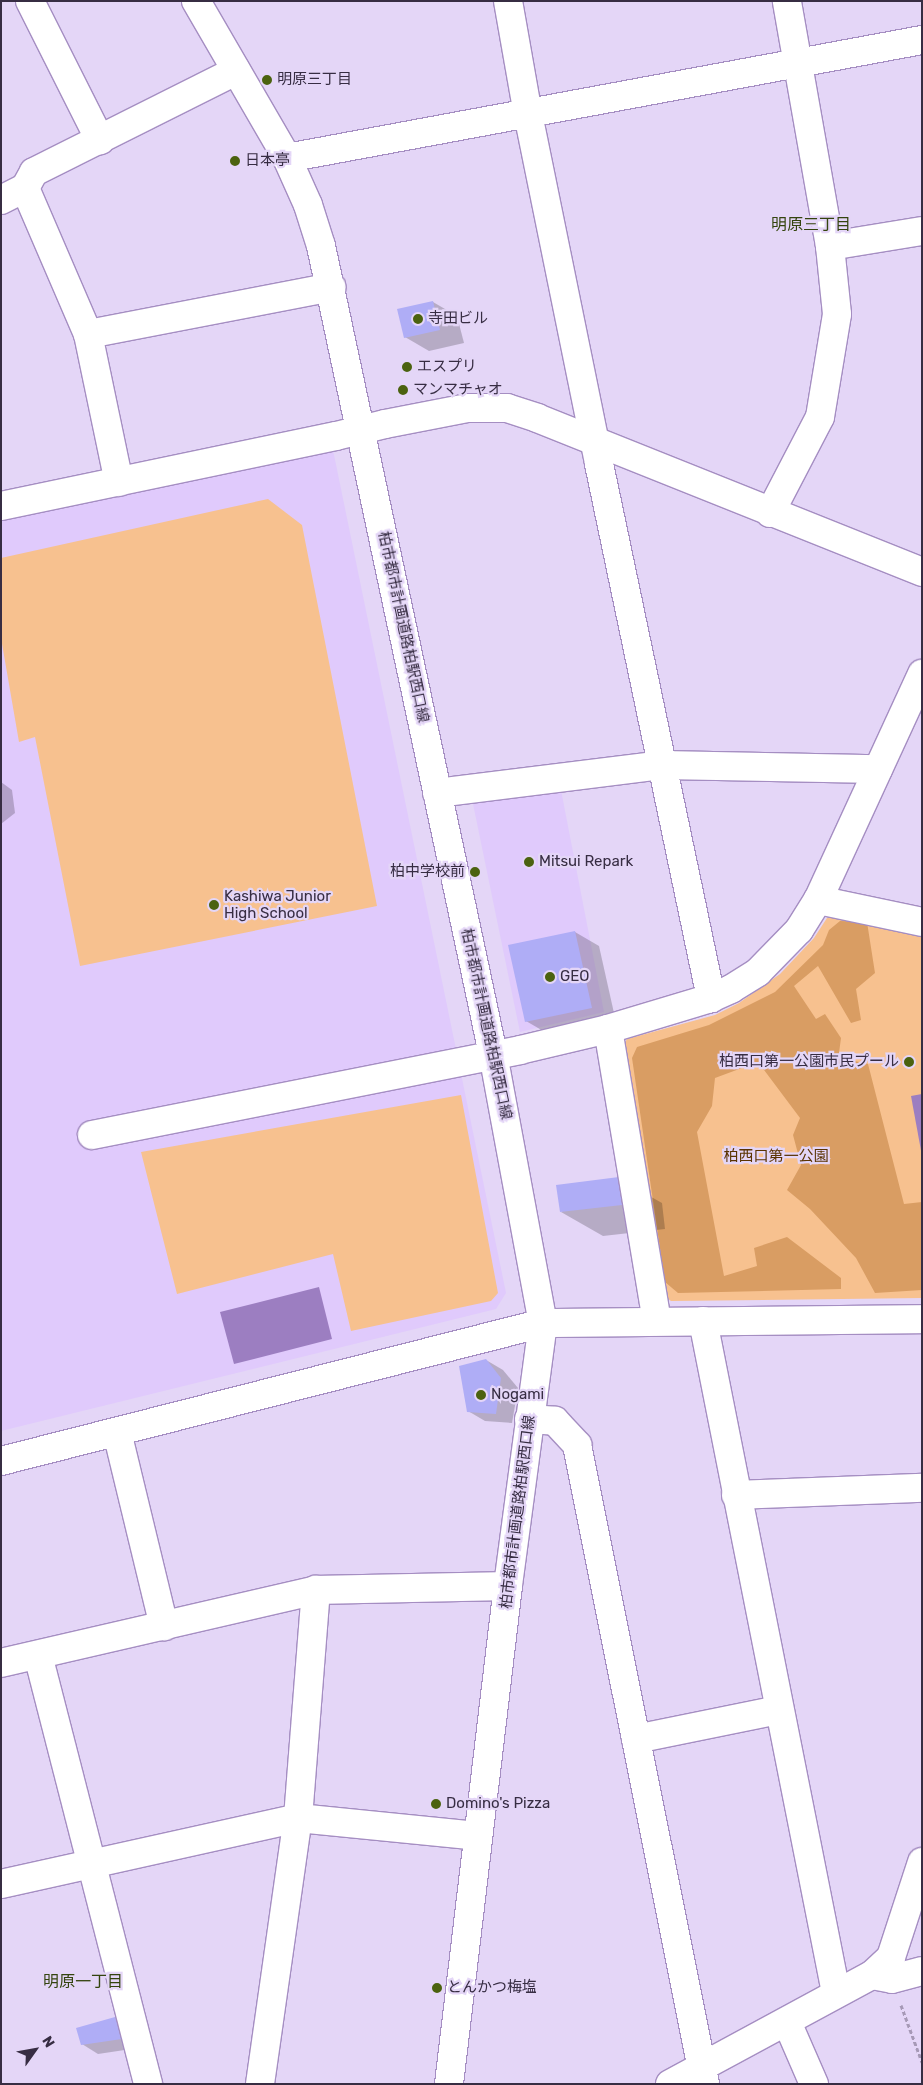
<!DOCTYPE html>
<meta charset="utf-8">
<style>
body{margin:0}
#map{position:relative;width:923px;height:2085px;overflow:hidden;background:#e4d6f7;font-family:Rubik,"Noto Sans JP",sans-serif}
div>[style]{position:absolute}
.built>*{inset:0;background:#e0cafc}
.green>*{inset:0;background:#f7c18f}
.forest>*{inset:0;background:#d99d63}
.water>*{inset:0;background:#9c7ec1}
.shadow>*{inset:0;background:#0003}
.building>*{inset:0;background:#afadf6}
.path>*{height:3px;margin-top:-1.5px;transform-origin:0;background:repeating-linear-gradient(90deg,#a699b6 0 4px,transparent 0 6.5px)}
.roads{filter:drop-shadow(1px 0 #a58ec2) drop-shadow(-1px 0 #a58ec2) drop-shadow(0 1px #a58ec2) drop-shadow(0 -1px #a58ec2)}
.minor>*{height:28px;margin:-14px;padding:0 14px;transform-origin:14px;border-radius:14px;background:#fff}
.dots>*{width:14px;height:14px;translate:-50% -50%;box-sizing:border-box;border:2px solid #e4d6f7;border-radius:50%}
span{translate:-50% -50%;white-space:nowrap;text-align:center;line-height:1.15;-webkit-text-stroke:4.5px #e4d6f7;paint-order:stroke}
.poi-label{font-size:15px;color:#372d43}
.left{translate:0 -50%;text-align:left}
.right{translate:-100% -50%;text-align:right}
.street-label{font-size:15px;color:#372d43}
.park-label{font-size:15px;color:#5a3302}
.neighbourhood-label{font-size:16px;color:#34440e}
.frame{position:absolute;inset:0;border:2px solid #372d43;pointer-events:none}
.north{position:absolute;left:10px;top:2025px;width:50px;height:50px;-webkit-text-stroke:4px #e4d6f7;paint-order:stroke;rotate:58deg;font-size:14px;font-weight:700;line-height:20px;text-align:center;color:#372d43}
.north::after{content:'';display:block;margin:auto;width:18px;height:22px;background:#372d43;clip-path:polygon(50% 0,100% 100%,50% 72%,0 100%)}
</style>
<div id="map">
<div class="built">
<div style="clip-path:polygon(333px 450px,506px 1293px,496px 1309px,1px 1431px,1px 518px)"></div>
<div style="clip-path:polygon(560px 785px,604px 1012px,520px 1032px,471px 794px)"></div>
</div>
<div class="green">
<div style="clip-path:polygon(268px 499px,302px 525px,377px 906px,80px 966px,35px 737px,19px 742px,1px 638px,1px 558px)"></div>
<div style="clip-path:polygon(840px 914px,922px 930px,922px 1298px,671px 1301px,659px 1292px,622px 1048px,627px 1039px,715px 1015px,739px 1003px,780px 974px,814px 938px,827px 918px)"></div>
<div style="clip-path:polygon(461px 1095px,498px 1293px,491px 1301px,351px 1331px,333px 1254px,177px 1294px,141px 1152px)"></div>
</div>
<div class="forest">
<div style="clip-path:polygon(840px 921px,867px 922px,875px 973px,856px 989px,861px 1020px,851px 1023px,818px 966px,794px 986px,816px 1019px,825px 1014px,841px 1038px,839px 1053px,850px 1060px,868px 1064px,904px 1204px,922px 1202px,922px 1290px,875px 1293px,856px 1258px,810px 1209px,787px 1190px,801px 1165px,793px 1135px,800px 1118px,758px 1062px,715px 1078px,712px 1106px,697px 1132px,724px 1276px,757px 1266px,754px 1248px,787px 1237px,841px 1278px,841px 1289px,678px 1293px,665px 1282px,632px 1058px,637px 1047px,709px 1025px,775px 992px,823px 945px,829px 930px)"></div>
</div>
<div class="water">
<div style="clip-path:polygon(922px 1094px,922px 1156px,911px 1096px)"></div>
<div style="clip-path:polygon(319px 1287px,332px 1339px,234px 1364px,220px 1312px)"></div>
</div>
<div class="shadow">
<div style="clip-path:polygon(433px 302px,457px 316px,464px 343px,429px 351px,405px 337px)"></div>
<div style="clip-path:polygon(1px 782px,12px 790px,15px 813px,1px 824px)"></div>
<div style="clip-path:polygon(575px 932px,599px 946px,616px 1022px,550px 1035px,526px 1021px)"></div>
<div style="clip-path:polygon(619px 1179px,662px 1203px,665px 1229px,603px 1236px,561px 1212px)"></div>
<div style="clip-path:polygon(486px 1360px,503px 1370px,518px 1388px,512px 1423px,485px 1421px,468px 1411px)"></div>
<div style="clip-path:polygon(115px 2018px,138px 2048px,98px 2054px,82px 2044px)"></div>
</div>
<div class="building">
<div style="clip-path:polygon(433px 301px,440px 330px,404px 338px,397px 309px)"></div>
<div style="clip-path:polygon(575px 931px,592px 1008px,525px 1022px,508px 945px)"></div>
<div style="clip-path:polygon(619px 1177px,622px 1205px,560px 1212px,556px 1185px)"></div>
<div style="clip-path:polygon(486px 1359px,501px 1378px,496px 1414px,467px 1412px,459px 1366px)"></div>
<div style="clip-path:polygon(115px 2017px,116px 2019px,121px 2018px,124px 2033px,122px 2039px,81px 2045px,76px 2028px)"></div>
</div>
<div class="path">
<div style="left:901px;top:2005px;width:61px;rotate:69.8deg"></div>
</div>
<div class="roads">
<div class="minor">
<div style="left:30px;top:1px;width:156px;rotate:63.3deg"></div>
<div style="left:196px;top:1px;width:181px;rotate:59.9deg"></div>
<div style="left:287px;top:158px;width:51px;rotate:65.9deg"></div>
<div style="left:308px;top:205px;width:43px;rotate:72.4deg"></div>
<div style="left:321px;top:246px;width:826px;rotate:77.98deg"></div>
<div style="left:493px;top:1054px;width:274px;rotate:79.5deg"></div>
<div style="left:543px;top:1323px;width:265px;rotate:97.6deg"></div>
<div style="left:508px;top:1586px;width:501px;rotate:96.76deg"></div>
<div style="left:508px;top:1px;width:115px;rotate:80deg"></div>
<div style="left:528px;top:114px;width:357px;rotate:78.5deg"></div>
<div style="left:599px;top:464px;width:546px;rotate:78.15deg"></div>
<div style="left:287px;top:158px;width:646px;rotate:-10.53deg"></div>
<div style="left:25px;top:188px;width:159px;rotate:66.7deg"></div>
<div style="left:88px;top:334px;width:151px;rotate:78.2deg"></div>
<div style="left:1px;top:200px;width:27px;rotate:-27deg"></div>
<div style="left:25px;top:188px;width:18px;rotate:-61deg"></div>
<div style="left:34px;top:172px;width:226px;rotate:-26.6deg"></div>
<div style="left:830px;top:246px;width:93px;rotate:-9.3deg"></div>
<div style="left:88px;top:334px;width:248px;rotate:-10.9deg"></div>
<div style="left:1px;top:506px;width:342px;rotate:-11.8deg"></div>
<div style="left:336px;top:436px;width:50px;rotate:-13.8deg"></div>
<div style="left:385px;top:424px;width:84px;rotate:-11deg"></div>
<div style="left:467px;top:408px;width:40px"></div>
<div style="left:507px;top:408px;width:32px;rotate:18deg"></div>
<div style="left:537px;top:418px;width:415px;rotate:21.8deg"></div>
<div style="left:770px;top:513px;width:108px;rotate:-62.5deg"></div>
<div style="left:820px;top:417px;width:104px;rotate:-80.6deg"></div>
<div style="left:837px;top:314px;width:68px;rotate:-95.9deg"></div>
<div style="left:830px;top:246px;width:249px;rotate:-100deg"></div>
<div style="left:437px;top:793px;width:228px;rotate:-7.1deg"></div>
<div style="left:663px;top:765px;width:215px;rotate:1.1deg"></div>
<div style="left:818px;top:900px;width:106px;rotate:11.9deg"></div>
<div style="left:608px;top:1029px;width:296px;rotate:80.5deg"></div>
<div style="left:92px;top:1135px;width:436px;rotate:-11.2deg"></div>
<div style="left:520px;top:1050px;width:90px;rotate:-13.4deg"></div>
<div style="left:608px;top:1029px;width:108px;rotate:-16.8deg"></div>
<div style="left:711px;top:998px;width:22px;rotate:-24deg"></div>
<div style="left:731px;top:989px;width:32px;rotate:-32deg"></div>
<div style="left:758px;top:972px;width:59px;rotate:-45.7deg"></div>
<div style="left:799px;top:930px;width:36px;rotate:-58deg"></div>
<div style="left:818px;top:900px;width:249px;rotate:-65.3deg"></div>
<div style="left:703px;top:1321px;width:685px;rotate:78.8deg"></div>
<div style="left:529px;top:1419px;width:26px;rotate:4deg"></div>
<div style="left:555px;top:1421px;width:33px;rotate:47deg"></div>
<div style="left:577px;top:1445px;width:652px;rotate:78.67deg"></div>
<div style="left:117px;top:1432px;width:200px;rotate:76.4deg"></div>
<div style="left:1px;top:1461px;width:559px;rotate:-14.28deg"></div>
<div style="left:543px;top:1323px;width:379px;rotate:-0.6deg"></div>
<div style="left:736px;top:1495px;width:186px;rotate:-2.2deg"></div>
<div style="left:38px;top:1655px;width:443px;rotate:75.6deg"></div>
<div style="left:1px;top:1663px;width:323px;rotate:-13deg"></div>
<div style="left:316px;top:1590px;width:192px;rotate:-1.2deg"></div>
<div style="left:636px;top:1739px;width:145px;rotate:-11.5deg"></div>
<div style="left:1px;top:1884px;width:304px;rotate:-12.5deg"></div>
<div style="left:298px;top:1818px;width:180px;rotate:5.7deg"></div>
<div style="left:872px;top:1975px;width:20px;rotate:11deg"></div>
<div style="left:892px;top:1979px;width:31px;rotate:-15deg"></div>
<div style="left:787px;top:2022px;width:68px;rotate:66.5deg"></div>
<div style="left:260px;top:2084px;width:269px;rotate:-81.9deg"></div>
<div style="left:298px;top:1818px;width:229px;rotate:-85.5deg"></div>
<div style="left:670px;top:2084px;width:230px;rotate:-28.4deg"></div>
<div style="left:872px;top:1975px;width:26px;rotate:-43deg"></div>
<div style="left:891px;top:1957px;width:100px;rotate:-71.9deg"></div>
</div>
</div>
<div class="dots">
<div style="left:267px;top:80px;background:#4b620f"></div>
<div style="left:235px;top:161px;background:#4b620f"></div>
<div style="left:418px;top:319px;background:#4b620f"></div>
<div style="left:407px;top:367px;background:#4b620f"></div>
<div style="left:403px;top:390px;background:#4b620f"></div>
<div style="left:529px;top:862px;background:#4b620f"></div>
<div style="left:475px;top:872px;background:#4b620f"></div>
<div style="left:214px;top:905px;background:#4b620f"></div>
<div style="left:550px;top:977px;background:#4b620f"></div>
<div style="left:909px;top:1062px;background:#4b620f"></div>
<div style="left:481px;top:1395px;background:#4b620f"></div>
<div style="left:436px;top:1804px;background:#4b620f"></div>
<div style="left:437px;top:1988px;background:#4b620f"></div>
</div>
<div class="poi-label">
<span class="left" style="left:277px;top:80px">明原三丁目</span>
<span class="left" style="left:245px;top:161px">日本亭</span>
<span class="left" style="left:428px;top:319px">寺田ビル</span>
<span class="left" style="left:417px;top:367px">エスプリ</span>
<span class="left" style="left:413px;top:390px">マンマチャオ</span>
<span class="left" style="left:539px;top:862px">Mitsui Repark</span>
<span class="right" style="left:465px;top:872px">柏中学校前</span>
<span class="left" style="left:224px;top:905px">Kashiwa Junior<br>High School</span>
<span class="left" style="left:560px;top:977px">GEO</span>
<span class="right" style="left:899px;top:1062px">柏西口第一公園市民プール</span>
<span class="left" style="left:491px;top:1395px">Nogami</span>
<span class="left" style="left:446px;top:1804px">Domino's Pizza</span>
<span class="left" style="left:447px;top:1988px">とんかつ梅塩</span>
</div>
<div class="street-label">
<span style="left:403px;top:627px;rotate:78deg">柏市都市計画道路柏駅西口線</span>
<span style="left:486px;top:1024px;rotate:78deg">柏市都市計画道路柏駅西口線</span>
<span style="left:518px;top:1512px;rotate:-83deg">柏市都市計画道路柏駅西口線</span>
</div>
<div class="park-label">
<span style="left:776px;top:1157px">柏西口第一公園</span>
</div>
<div class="neighbourhood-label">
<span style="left:811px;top:225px">明原三丁目</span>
<span style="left:83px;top:1982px">明原一丁目</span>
</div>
<div class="frame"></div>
<div class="north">N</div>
</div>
